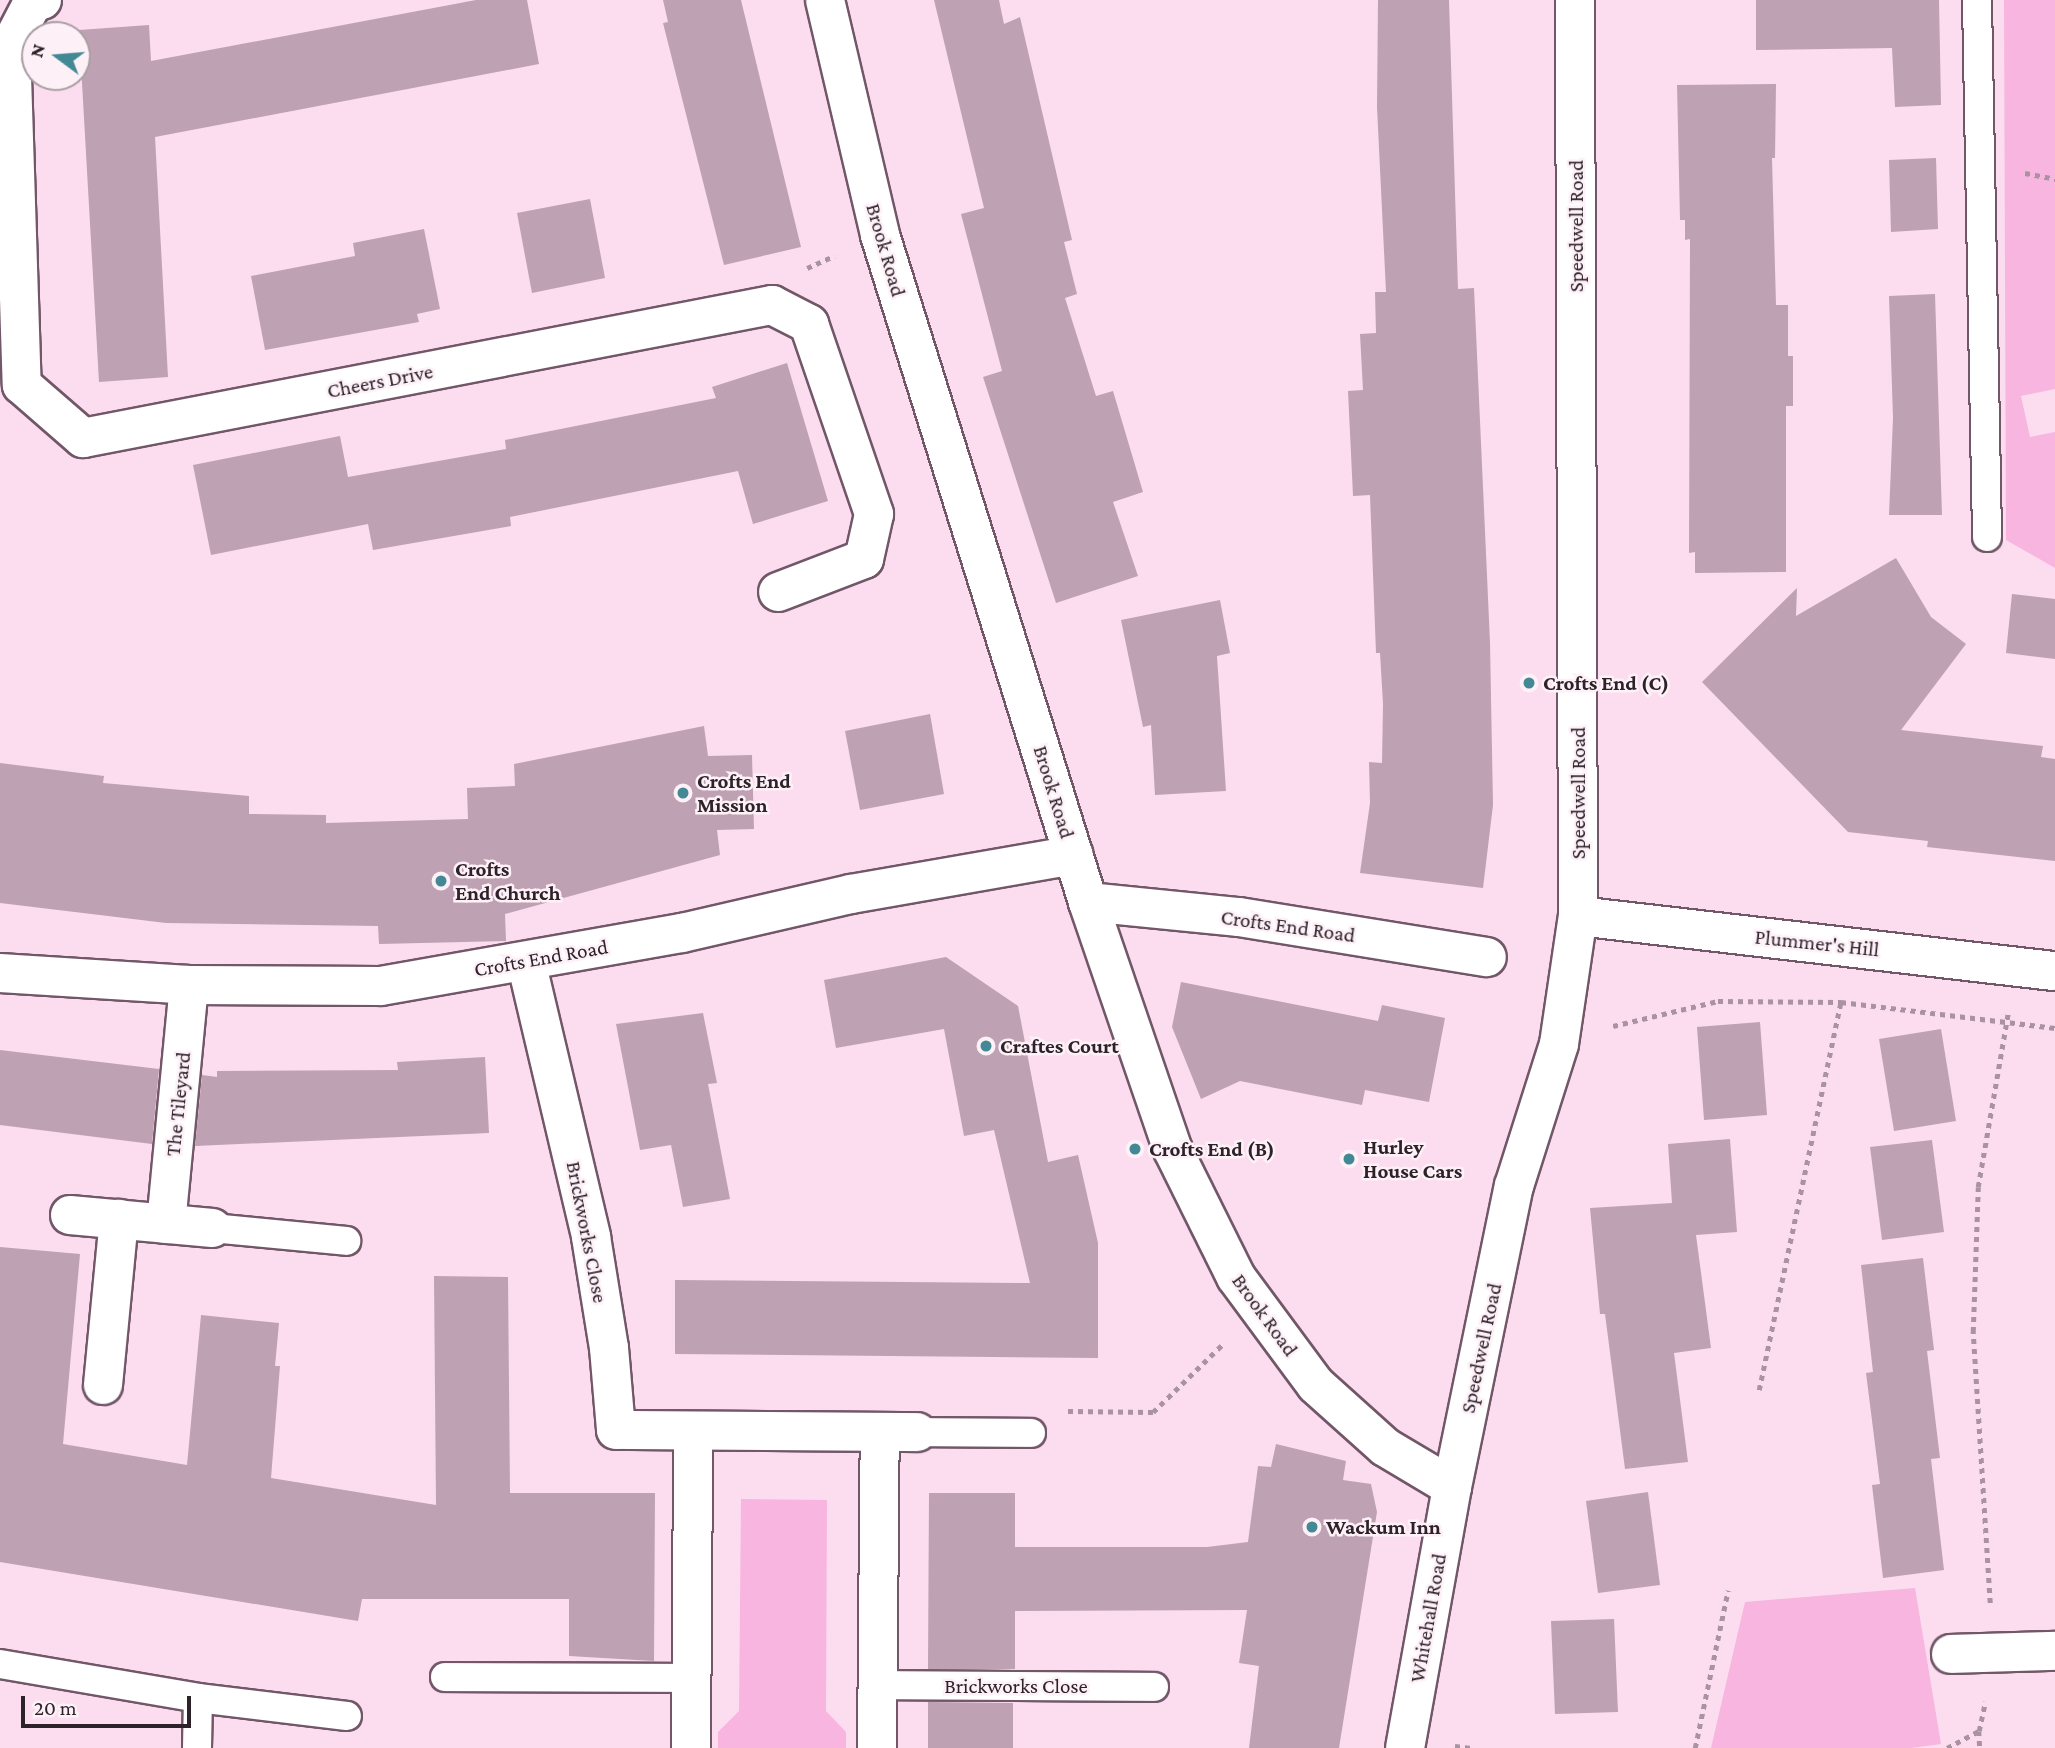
<!DOCTYPE html>
<style>
body{margin:0}
#map{position:relative;width:2055px;height:1748px;overflow:hidden;background:#fbddef;font-family:"Crimson Pro",serif}
div>[style]{position:absolute}
.green>*{inset:0;background:#f8b5e0}
.building>*{inset:0;background:#bea1b2}
.path>*{height:4.5px;margin-top:-2.25px;transform-origin:0;background:repeating-linear-gradient(90deg,#a993a1 0 5px,transparent 0 10px)}
.roads{filter:drop-shadow(2px 0 #715768) drop-shadow(-2px 0 #715768) drop-shadow(0 2px #715768) drop-shadow(0 -2px #715768)}
.service>*{height:28px;margin:-14px;padding:0 14px;transform-origin:14px;border-radius:14px;background:#fff}
.minor>*{height:38px;margin:-19px;padding:0 19px;transform-origin:19px;border-radius:19px;background:#fff}
.tertiary>*{height:38px;margin:-19px;padding:0 19px;transform-origin:19px;border-radius:19px;background:#fff}
.secondary>*{height:38px;margin:-19px;padding:0 19px;transform-origin:19px;border-radius:19px;background:#fff}
.dots>*{width:19px;height:19px;translate:-50% -50%;box-sizing:border-box;border:4px solid #fdf0f7;border-radius:50%}
span{translate:-50% -50%;white-space:nowrap;text-align:center;line-height:1.15;-webkit-text-stroke:5px #fdf0f7;paint-order:stroke}
.street-label{font-size:21px;color:#2d2229}
.poi-label{font-size:21px;color:#2d2229;font-weight:700}
.left{translate:0 -50%;text-align:left}
.north{position:absolute;left:21px;top:21px;width:70px;height:70px;box-sizing:border-box;background:#fdf0f7;border:2px solid #aa9ea5;border-radius:50%;rotate:286deg;font-size:19px;font-weight:700;line-height:28px;text-align:center;color:#2d2229}
.north::after{content:'';display:block;margin:auto;width:24px;height:32px;background:#438995;clip-path:polygon(50% 0,100% 100%,50% 72%,0 100%)}
.scale{position:absolute;left:21px;top:1696px;width:170px;height:32px;box-sizing:border-box;border:4px solid #2d2229;border-top:0;padding-left:9px;font-size:21px;line-height:24px;white-space:nowrap;color:#2d2229;-webkit-text-stroke:5px #fdf0f7;paint-order:stroke}
</style>
<div id="map">
<div class="green">
<div style="clip-path:polygon(2004px 0,2055px 0,2055px 389px,2021px 396px,2030px 437px,2055px 432px,2055px 568px,2006px 540px)"></div>
<div style="clip-path:polygon(741px 1499px,827px 1500px,826px 1711px,846px 1732px,846px 1748px,718px 1748px,718px 1732px,739px 1711px)"></div>
<div style="clip-path:polygon(1915px 1588px,1941px 1744px,1911px 1748px,1711px 1748px,1745px 1602px)"></div>
</div>
<div class="building">
<div style="clip-path:polygon(476px 0,527px 0,539px 64px,155px 137px,168px 377px,99px 382px,79px 30px,149px 25px,151px 61px)"></div>
<div style="clip-path:polygon(663px 0,741px 0,801px 247px,724px 265px,663px 23px,668px 22px)"></div>
<div style="clip-path:polygon(934px 0,999px 0,1004px 24px,1020px 17px,1072px 240px,1064px 242px,1077px 294px,1065px 298px,1096px 396px,1113px 391px,1143px 492px,1113px 502px,1138px 576px,1056px 603px,983px 377px,1002px 371px,961px 214px,984px 208px)"></div>
<div style="clip-path:polygon(1378px 0,1449px 0,1458px 289px,1474px 288px,1490px 642px,1493px 805px,1483px 888px,1360px 873px,1370px 803px,1369px 762px,1382px 763px,1383px 704px,1380px 653px,1376px 653px,1370px 495px,1353px 496px,1348px 391px,1363px 390px,1360px 334px,1376px 333px,1375px 292px,1386px 292px,1377px 107px)"></div>
<div style="clip-path:polygon(1756px 0,1939px 0,1941px 105px,1895px 107px,1892px 48px,1756px 50px)"></div>
<div style="clip-path:polygon(1776px 84px,1775px 158px,1772px 158px,1776px 305px,1788px 305px,1788px 356px,1793px 356px,1793px 406px,1786px 406px,1786px 572px,1695px 573px,1695px 552px,1689px 553px,1690px 239px,1685px 240px,1685px 220px,1680px 220px,1677px 85px)"></div>
<div style="clip-path:polygon(1936px 158px,1938px 229px,1891px 232px,1889px 160px)"></div>
<div style="clip-path:polygon(590px 199px,605px 278px,532px 293px,517px 213px)"></div>
<div style="clip-path:polygon(424px 229px,440px 309px,417px 314px,419px 322px,265px 350px,251px 276px,355px 256px,353px 243px)"></div>
<div style="clip-path:polygon(1935px 294px,1942px 515px,1889px 515px,1893px 418px,1889px 296px)"></div>
<div style="clip-path:polygon(787px 363px,828px 501px,753px 524px,738px 471px,510px 517px,511px 526px,373px 550px,368px 524px,211px 555px,193px 465px,340px 436px,348px 477px,506px 449px,505px 440px,716px 398px,712px 387px)"></div>
<div style="clip-path:polygon(1896px 558px,1931px 617px,1966px 644px,1901px 730px,2043px 746px,2041px 757px,2055px 759px,2055px 861px,1927px 847px,1928px 841px,1848px 832px,1702px 682px,1797px 588px,1796px 616px)"></div>
<div style="clip-path:polygon(2012px 594px,2055px 599px,2055px 659px,2006px 653px)"></div>
<div style="clip-path:polygon(1220px 600px,1230px 653px,1217px 656px,1226px 791px,1155px 795px,1151px 725px,1143px 727px,1121px 620px)"></div>
<div style="clip-path:polygon(930px 714px,944px 794px,860px 810px,845px 731px)"></div>
<div style="clip-path:polygon(704px 726px,708px 756px,752px 755px,754px 829px,717px 830px,720px 855px,505px 914px,506px 941px,379px 944px,378px 926px,166px 923px,0 903px,0 763px,104px 776px,103px 783px,249px 796px,249px 814px,326px 815px,326px 823px,468px 819px,467px 788px,515px 786px,514px 764px)"></div>
<div style="clip-path:polygon(946px 957px,1018px 1006px,1048px 1162px,1078px 1155px,1098px 1243px,1098px 1358px,675px 1354px,675px 1280px,1030px 1283px,994px 1130px,964px 1136px,944px 1029px,836px 1048px,824px 980px)"></div>
<div style="clip-path:polygon(1181px 982px,1378px 1021px,1382px 1005px,1445px 1018px,1429px 1102px,1365px 1090px,1362px 1105px,1240px 1081px,1201px 1099px,1172px 1027px)"></div>
<div style="clip-path:polygon(703px 1013px,717px 1083px,708px 1084px,730px 1199px,683px 1207px,671px 1145px,640px 1150px,616px 1024px)"></div>
<div style="clip-path:polygon(1760px 1022px,1767px 1115px,1704px 1120px,1697px 1027px)"></div>
<div style="clip-path:polygon(1941px 1029px,1956px 1121px,1894px 1131px,1879px 1039px)"></div>
<div style="clip-path:polygon(0 1050px,159px 1069px,152px 1144px,0 1125px)"></div>
<div style="clip-path:polygon(485px 1057px,489px 1133px,195px 1146px,202px 1075px,217px 1077px,217px 1071px,398px 1070px,397px 1062px)"></div>
<div style="clip-path:polygon(1730px 1139px,1737px 1232px,1696px 1235px,1711px 1348px,1674px 1353px,1688px 1462px,1625px 1469px,1605px 1314px,1600px 1314px,1590px 1208px,1672px 1203px,1668px 1144px)"></div>
<div style="clip-path:polygon(1932px 1140px,1944px 1232px,1882px 1240px,1870px 1147px)"></div>
<div style="clip-path:polygon(0 1247px,80px 1254px,63px 1444px,187px 1465px,201px 1315px,279px 1323px,275px 1366px,280px 1366px,271px 1478px,436px 1505px,434px 1276px,508px 1277px,510px 1493px,655px 1493px,654px 1661px,569px 1656px,569px 1599px,362px 1599px,358px 1621px,0 1562px)"></div>
<div style="clip-path:polygon(1923px 1258px,1934px 1350px,1927px 1351px,1940px 1458px,1931px 1459px,1944px 1570px,1883px 1578px,1872px 1485px,1880px 1484px,1866px 1373px,1873px 1372px,1861px 1265px)"></div>
<div style="clip-path:polygon(1276px 1444px,1346px 1461px,1343px 1480px,1371px 1484px,1377px 1512px,1339px 1748px,1249px 1748px,1259px 1666px,1239px 1663px,1247px 1610px,1015px 1611px,1015px 1669px,928px 1669px,929px 1493px,1015px 1493px,1015px 1547px,1207px 1547px,1248px 1542px,1258px 1466px,1271px 1467px)"></div>
<div style="clip-path:polygon(1648px 1492px,1660px 1585px,1598px 1593px,1586px 1501px)"></div>
<div style="clip-path:polygon(1614px 1619px,1618px 1712px,1555px 1714px,1551px 1621px)"></div>
<div style="clip-path:polygon(928px 1702px,1013px 1703px,1013px 1748px,928px 1748px)"></div>
</div>
<div class="path">
<div style="left:2025px;top:173px;width:31px;rotate:11deg"></div>
<div style="left:807px;top:268px;width:30px;rotate:-24deg"></div>
<div style="left:1613px;top:1026px;width:108px;rotate:-13.4deg"></div>
<div style="left:1718px;top:1001px;width:123px;rotate:0.5deg"></div>
<div style="left:1841px;top:1002px;width:216px;rotate:6.9deg"></div>
<div style="left:1759px;top:1390px;width:397px;rotate:-78.1deg"></div>
<div style="left:1068px;top:1411px;width:85px;rotate:0.7deg"></div>
<div style="left:1153px;top:1412px;width:99px;rotate:-44.2deg"></div>
<div style="left:1990px;top:1603px;width:272px;rotate:-93.6deg"></div>
<div style="left:1973px;top:1332px;width:145px;rotate:-88deg"></div>
<div style="left:1978px;top:1187px;width:177px;rotate:-80.2deg"></div>
<div style="left:1979px;top:1731px;width:17px;rotate:87deg"></div>
<div style="left:1455px;top:1746px;width:16px;rotate:7deg"></div>
<div style="left:1695px;top:1748px;width:161px;rotate:-78.2deg"></div>
<div style="left:1947px;top:1748px;width:36px;rotate:-28deg"></div>
<div style="left:1979px;top:1731px;width:30px;rotate:-78deg"></div>
</div>
<div class="roads">
<div class="service">
<div style="left:1977px;top:0;width:537px;rotate:88.93deg"></div>
<div style="left:212px;top:1228px;width:135px;rotate:5.5deg"></div>
<div style="left:917px;top:1432px;width:114px;rotate:0.5deg"></div>
<div style="left:0;top:1664px;width:201px;rotate:9.7deg"></div>
<div style="left:198px;top:1698px;width:150px;rotate:6.9deg"></div>
<div style="left:445px;top:1677px;width:246px;rotate:0.2deg"></div>
<div style="left:878px;top:1685px;width:276px;rotate:0.4deg"></div>
<div style="left:197px;top:1748px;width:50px;rotate:-88.9deg"></div>
</div>
<div class="minor">
<div style="left:42px;top:0;width:9px;rotate:167deg"></div>
<div style="left:33px;top:2px;width:47px;rotate:117.6deg"></div>
<div style="left:11px;top:44px;width:341px;rotate:88.2deg"></div>
<div style="left:22px;top:385px;width:81px;rotate:41deg"></div>
<div style="left:83px;top:438px;width:702px;rotate:-10.93deg"></div>
<div style="left:772px;top:305px;width:42px;rotate:27.2deg"></div>
<div style="left:809px;top:324px;width:201px;rotate:71.1deg"></div>
<div style="left:874px;top:514px;width:46px;rotate:102.5deg"></div>
<div style="left:864px;top:559px;width:92px;rotate:159deg"></div>
<div style="left:1088px;top:902px;width:152px;rotate:5.7deg"></div>
<div style="left:1239px;top:917px;width:251px;rotate:9.2deg"></div>
<div style="left:1578px;top:916px;width:480px;rotate:6.6deg"></div>
<div style="left:526px;top:961px;width:284px;rotate:76.7deg"></div>
<div style="left:591px;top:1237px;width:112px;rotate:80.8deg"></div>
<div style="left:609px;top:1348px;width:82px;rotate:85.1deg"></div>
<div style="left:616px;top:1430px;width:301px;rotate:0.4deg"></div>
<div style="left:0;top:973px;width:189px;rotate:3.6deg"></div>
<div style="left:189px;top:985px;width:192px;rotate:0.3deg"></div>
<div style="left:381px;top:986px;width:306px;rotate:-10deg"></div>
<div style="left:682px;top:933px;width:173px;rotate:-13deg"></div>
<div style="left:851px;top:894px;width:226px;rotate:-9.9deg"></div>
<div style="left:70px;top:1215px;width:143px;rotate:5.2deg"></div>
<div style="left:166px;top:1224px;width:240px;rotate:-84.5deg"></div>
<div style="left:103px;top:1385px;width:167px;rotate:-84.5deg"></div>
<div style="left:1951px;top:1654px;width:104px;rotate:-1.7deg"></div>
<div style="left:691px;top:1748px;width:317px;rotate:-89.6deg"></div>
<div style="left:877px;top:1748px;width:316px;rotate:-89.5deg"></div>
</div>
<div class="tertiary">
<div style="left:1452px;top:1487px;width:307px;rotate:-78.4deg"></div>
<div style="left:1514px;top:1186px;width:149px;rotate:-72.4deg"></div>
<div style="left:1559px;top:1044px;width:129px;rotate:-81.6deg"></div>
<div style="left:1578px;top:916px;width:916px;rotate:-90.19deg"></div>
</div>
<div class="secondary">
<div style="left:825px;top:0;width:241px;rotate:76.8deg"></div>
<div style="left:880px;top:235px;width:699px;rotate:72.68deg"></div>
<div style="left:1088px;top:902px;width:262px;rotate:71.1deg"></div>
<div style="left:1173px;top:1150px;width:142px;rotate:63.6deg"></div>
<div style="left:1236px;top:1277px;width:134px;rotate:53.5deg"></div>
<div style="left:1316px;top:1385px;width:93px;rotate:41.9deg"></div>
<div style="left:1385px;top:1447px;width:78px;rotate:30.8deg"></div>
<div style="left:1452px;top:1487px;width:265px;rotate:100.2deg"></div>
</div>
</div>
<div class="dots">
<div style="left:1529px;top:683px;background:#438995"></div>
<div style="left:683px;top:793px;background:#438995"></div>
<div style="left:441px;top:881px;background:#438995"></div>
<div style="left:986px;top:1046px;background:#438995"></div>
<div style="left:1135px;top:1149px;background:#438995"></div>
<div style="left:1349px;top:1159px;background:#438995"></div>
<div style="left:1312px;top:1527px;background:#438995"></div>
</div>
<div class="street-label">
<span style="left:1576px;top:226px;rotate:-90deg">Speedwell Road</span>
<span style="left:886px;top:250px;rotate:74deg">Brook Road</span>
<span style="left:380px;top:381px;rotate:-11deg">Cheers Drive</span>
<span style="left:1054px;top:792px;rotate:73deg">Brook Road</span>
<span style="left:1578px;top:793px;rotate:-90deg">Speedwell Road</span>
<span style="left:1288px;top:926px;rotate:8deg">Crofts End Road</span>
<span style="left:1817px;top:943px;rotate:6deg">Plummer's Hill</span>
<span style="left:541px;top:958px;rotate:-10deg">Crofts End Road</span>
<span style="left:178px;top:1104px;rotate:-84deg">The Tileyard</span>
<span style="left:587px;top:1232px;rotate:79deg">Brickworks Close</span>
<span style="left:1265px;top:1315px;rotate:54deg">Brook Road</span>
<span style="left:1481px;top:1348px;rotate:-78deg">Speedwell Road</span>
<span style="left:1428px;top:1618px;rotate:-80deg">Whitehall Road</span>
<span style="left:1016px;top:1686px">Brickworks Close</span>
</div>
<div class="poi-label">
<span class="left" style="left:1543px;top:683px">Crofts End (C)</span>
<span class="left" style="left:697px;top:793px">Crofts End<br>Mission</span>
<span class="left" style="left:455px;top:881px">Crofts<br>End Church</span>
<span class="left" style="left:1000px;top:1046px">Craftes Court</span>
<span class="left" style="left:1363px;top:1159px">Hurley<br>House Cars</span>
<span class="left" style="left:1149px;top:1149px">Crofts End (B)</span>
<span class="left" style="left:1326px;top:1527px">Wackum Inn</span>
</div>
<div class="north">N</div>
<div class="scale">20 m</div>
</div>
